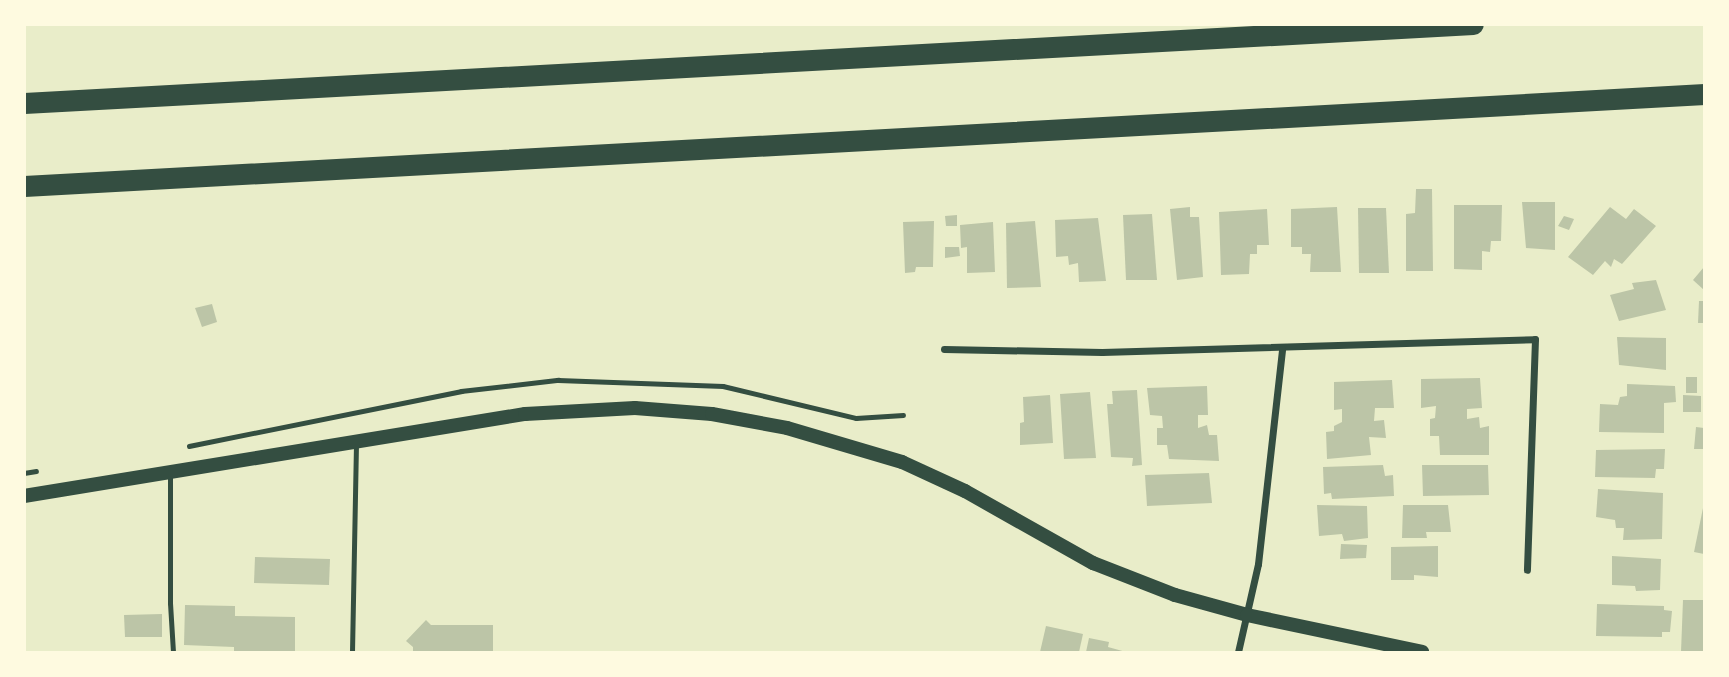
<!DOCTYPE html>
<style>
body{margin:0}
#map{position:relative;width:1729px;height:677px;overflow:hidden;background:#e9edc9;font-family:"Public Sans",sans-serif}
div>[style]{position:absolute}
.building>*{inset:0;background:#bcc5a7}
.path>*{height:4.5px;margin:-2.25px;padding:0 2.25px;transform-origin:2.25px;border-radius:2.25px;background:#344e41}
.service>*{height:5px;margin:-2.5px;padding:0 2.5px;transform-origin:2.5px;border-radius:2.5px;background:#344e41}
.minor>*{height:7px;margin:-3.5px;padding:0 3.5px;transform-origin:3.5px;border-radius:3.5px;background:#344e41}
.secondary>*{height:14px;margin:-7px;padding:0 7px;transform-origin:7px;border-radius:7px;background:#344e41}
.motorway>*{height:21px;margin:-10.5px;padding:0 10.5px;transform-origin:10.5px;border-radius:10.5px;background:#344e41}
span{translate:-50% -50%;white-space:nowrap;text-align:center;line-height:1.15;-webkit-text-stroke:7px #fefae0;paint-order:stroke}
.frame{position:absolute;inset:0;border:26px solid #fefae0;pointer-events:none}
</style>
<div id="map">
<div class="building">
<div style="clip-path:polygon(1416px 189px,1432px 189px,1433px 271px,1406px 271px,1406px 214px,1415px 213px)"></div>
<div style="clip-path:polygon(1522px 202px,1555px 202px,1555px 250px,1526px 248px)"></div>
<div style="clip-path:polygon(1454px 205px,1502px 205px,1501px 241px,1491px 241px,1490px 252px,1482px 251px,1482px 270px,1454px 269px)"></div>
<div style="clip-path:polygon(1190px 207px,1190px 217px,1199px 217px,1203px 277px,1177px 280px,1170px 209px)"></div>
<div style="clip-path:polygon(1337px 207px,1341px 272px,1310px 272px,1311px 254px,1302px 254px,1302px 247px,1291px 247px,1291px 209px)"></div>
<div style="clip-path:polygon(1610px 207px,1626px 219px,1634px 209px,1656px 226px,1622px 264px,1614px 259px,1611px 267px,1605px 261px,1593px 275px,1568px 257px)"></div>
<div style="clip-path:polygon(1358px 208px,1386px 208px,1389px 273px,1359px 273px)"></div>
<div style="clip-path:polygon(1267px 209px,1269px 245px,1257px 245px,1257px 254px,1250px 254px,1249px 274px,1221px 275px,1219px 212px)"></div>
<div style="clip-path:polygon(1152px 214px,1157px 280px,1126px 280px,1123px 215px)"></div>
<div style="clip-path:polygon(957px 215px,957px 226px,946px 226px,945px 216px)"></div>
<div style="clip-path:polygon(1564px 216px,1574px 219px,1569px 230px,1558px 226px)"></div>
<div style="clip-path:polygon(1098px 218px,1106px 281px,1079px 282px,1078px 263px,1069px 265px,1068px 256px,1056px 257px,1055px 220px)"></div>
<div style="clip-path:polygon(934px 221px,933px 267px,916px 267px,915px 272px,905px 273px,903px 222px)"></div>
<div style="clip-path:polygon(1035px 221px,1041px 287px,1007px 288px,1006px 223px)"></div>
<div style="clip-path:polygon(993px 222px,995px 272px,967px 273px,967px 247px,961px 248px,960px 225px)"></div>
<div style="clip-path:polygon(945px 247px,959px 247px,960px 256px,945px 258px)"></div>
<div style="clip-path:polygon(1704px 267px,1704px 290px,1693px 280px)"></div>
<div style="clip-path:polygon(1656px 280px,1666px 310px,1619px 321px,1610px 295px,1634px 289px,1632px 283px)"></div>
<div style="clip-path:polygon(1699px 301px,1704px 301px,1704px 323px,1698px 323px)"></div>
<div style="clip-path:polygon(212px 304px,217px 322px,202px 327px,195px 308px)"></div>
<div style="clip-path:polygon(1617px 337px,1666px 338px,1666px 370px,1619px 365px)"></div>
<div style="clip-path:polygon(1686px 377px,1697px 377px,1697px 393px,1686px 393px)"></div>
<div style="clip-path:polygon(1480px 378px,1482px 408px,1467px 409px,1467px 419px,1479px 417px,1480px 428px,1489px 426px,1489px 455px,1440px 455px,1439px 436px,1430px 436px,1430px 419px,1435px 418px,1436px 406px,1421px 408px,1421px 379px)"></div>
<div style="clip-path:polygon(1392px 380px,1394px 408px,1375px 408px,1374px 421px,1384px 420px,1386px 438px,1369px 437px,1371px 455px,1327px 459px,1326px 432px,1334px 431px,1334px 426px,1342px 422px,1342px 409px,1334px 410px,1334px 382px)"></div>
<div style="clip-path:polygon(1627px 384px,1675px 386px,1676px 402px,1664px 403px,1664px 433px,1599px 432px,1600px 404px,1618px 405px,1620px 397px,1627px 396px)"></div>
<div style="clip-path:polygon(1207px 386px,1208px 415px,1198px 415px,1198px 428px,1207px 425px,1209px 435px,1217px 435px,1219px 461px,1169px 459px,1167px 445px,1157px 445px,1157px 428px,1163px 428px,1162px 416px,1150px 415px,1147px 388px)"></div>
<div style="clip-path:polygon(1137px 390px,1142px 465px,1132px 466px,1133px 458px,1111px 457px,1107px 404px,1113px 404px,1112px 391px)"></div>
<div style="clip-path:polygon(1090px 392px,1096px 458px,1064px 459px,1060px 394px)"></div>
<div style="clip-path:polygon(1050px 395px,1053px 443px,1020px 445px,1020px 423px,1024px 422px,1023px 397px)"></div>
<div style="clip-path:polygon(1683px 395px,1701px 396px,1701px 412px,1683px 412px)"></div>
<div style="clip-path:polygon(1696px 427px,1704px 428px,1704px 449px,1694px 449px)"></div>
<div style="clip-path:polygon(1665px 449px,1664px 469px,1656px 469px,1655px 478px,1595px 477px,1596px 450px)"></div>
<div style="clip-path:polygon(1383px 465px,1385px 476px,1393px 475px,1394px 496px,1332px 499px,1331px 493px,1324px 494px,1323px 467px)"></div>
<div style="clip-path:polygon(1422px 465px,1488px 465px,1489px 495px,1423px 496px)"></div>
<div style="clip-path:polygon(1209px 473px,1212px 503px,1147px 506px,1145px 475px)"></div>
<div style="clip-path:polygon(1598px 489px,1663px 493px,1662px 539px,1623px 540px,1624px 528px,1616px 528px,1615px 520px,1596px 517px)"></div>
<div style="clip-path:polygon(1317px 505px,1367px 506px,1368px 538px,1344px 541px,1342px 534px,1319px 536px)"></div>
<div style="clip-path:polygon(1403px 505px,1448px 505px,1451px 532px,1426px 532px,1427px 538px,1402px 538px)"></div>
<div style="clip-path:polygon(1703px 508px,1704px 508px,1704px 554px,1694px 552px)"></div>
<div style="clip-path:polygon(1341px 544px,1367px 545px,1366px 558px,1340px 559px)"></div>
<div style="clip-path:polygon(1438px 546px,1438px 577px,1414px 575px,1414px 580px,1391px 580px,1391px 547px)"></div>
<div style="clip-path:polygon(1612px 556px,1661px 559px,1660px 590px,1636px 591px,1635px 586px,1612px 585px)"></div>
<div style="clip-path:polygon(255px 557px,330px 559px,329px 585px,254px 583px)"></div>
<div style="clip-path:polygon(1683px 600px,1704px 600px,1704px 652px,1681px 652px)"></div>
<div style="clip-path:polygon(1597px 604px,1664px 606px,1664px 610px,1672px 611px,1670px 632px,1662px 632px,1662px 637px,1596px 636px)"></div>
<div style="clip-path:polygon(185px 605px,235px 606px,235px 616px,295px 617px,295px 652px,234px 652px,234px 647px,184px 645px)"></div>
<div style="clip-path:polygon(162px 614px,162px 637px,125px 637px,124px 615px)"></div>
<div style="clip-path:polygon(426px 620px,431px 625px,493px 625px,493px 652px,413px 652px,413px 647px,406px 641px)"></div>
<div style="clip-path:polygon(1046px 626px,1083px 634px,1079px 652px,1040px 652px)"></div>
<div style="clip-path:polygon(1089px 638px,1109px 642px,1108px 647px,1126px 652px,1086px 652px)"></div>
</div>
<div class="path">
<div style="left:189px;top:446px;width:278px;rotate:-11.4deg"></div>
<div style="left:461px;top:391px;width:98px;rotate:-6.5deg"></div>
<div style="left:558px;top:380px;width:165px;rotate:2.1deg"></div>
<div style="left:723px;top:386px;width:137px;rotate:13.5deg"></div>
<div style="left:856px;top:418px;width:47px;rotate:-3.7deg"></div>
<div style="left:24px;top:473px;width:12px;rotate:-9deg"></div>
</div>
<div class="service">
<div style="left:170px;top:475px;width:128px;rotate:90deg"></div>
<div style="left:170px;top:603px;width:49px;rotate:86.5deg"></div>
<div style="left:352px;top:652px;width:210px;rotate:-88.9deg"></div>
</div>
<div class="minor">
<div style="left:944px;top:349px;width:158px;rotate:1.1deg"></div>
<div style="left:1102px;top:352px;width:433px;rotate:-1.7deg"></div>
<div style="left:1535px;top:339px;width:231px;rotate:92deg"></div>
<div style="left:1238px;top:652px;width:90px;rotate:-77.2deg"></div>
<div style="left:1258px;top:564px;width:216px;rotate:-83.6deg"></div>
</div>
<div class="secondary">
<div style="left:24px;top:496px;width:508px;rotate:-9.3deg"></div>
<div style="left:525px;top:414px;width:110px;rotate:-3.1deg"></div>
<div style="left:635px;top:408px;width:77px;rotate:4.5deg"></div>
<div style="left:712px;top:414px;width:76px;rotate:10.6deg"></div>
<div style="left:787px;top:428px;width:120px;rotate:16.5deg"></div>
<div style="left:902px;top:462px;width:69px;rotate:24.7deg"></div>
<div style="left:965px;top:491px;width:147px;rotate:29.4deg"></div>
<div style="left:1093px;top:563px;width:88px;rotate:21.3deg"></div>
<div style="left:1175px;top:595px;width:75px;rotate:15.5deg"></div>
<div style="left:1247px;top:615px;width:179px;rotate:11.9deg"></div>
</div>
<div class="motorway">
<div style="left:24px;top:103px;width:1451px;rotate:-3.12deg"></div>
<div style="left:24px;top:186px;width:1683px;rotate:-3.13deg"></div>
</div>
<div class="frame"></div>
</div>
